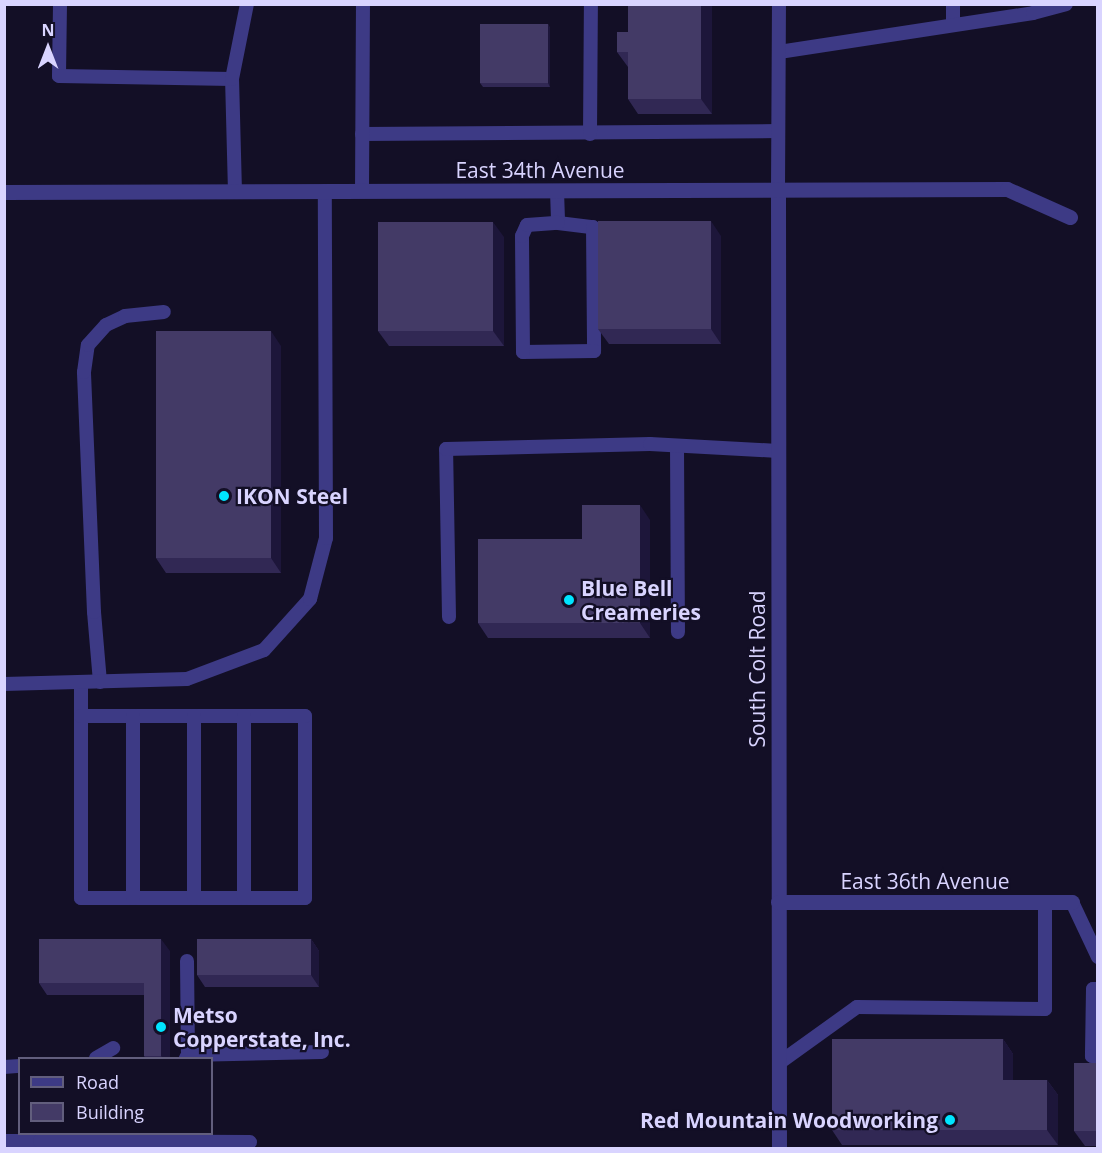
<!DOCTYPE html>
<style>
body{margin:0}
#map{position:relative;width:1102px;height:1153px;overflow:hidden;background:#130f26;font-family:"Open Sans",sans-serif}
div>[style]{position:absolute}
.service>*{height:14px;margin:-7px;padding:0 7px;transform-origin:7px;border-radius:7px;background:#3d3a85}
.minor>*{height:15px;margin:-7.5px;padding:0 7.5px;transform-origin:7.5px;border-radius:7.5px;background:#3d3a85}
.wall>*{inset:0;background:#312854}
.shaded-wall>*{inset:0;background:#1d163a}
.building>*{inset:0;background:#433a66}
.dots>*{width:16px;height:16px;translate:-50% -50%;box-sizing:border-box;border:3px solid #130f26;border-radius:50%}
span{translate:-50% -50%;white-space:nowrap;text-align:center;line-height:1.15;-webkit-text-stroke:4.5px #130f26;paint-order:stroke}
.street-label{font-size:21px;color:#d9d4ff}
.poi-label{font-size:21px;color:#d9d4ff;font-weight:700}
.left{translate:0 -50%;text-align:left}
.right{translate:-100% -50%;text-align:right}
.frame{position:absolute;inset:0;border:6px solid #d9d4ff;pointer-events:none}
.legend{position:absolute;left:18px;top:1057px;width:195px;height:78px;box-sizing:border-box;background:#130f26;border:2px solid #625e7d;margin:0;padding:8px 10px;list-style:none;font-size:18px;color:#d9d4ff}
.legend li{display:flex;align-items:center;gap:12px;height:30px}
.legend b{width:30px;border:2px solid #625e7d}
.north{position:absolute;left:18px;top:18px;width:60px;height:60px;-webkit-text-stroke:4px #130f26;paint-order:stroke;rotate:0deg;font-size:16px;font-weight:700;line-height:24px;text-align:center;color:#d9d4ff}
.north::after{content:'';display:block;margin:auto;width:21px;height:27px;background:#d9d4ff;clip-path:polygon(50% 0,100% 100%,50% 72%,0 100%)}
</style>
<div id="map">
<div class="service">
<div style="left:60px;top:4px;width:72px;rotate:90.8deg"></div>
<div style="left:59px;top:76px;width:173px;rotate:1deg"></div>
<div style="left:953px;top:4px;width:21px;rotate:90deg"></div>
<div style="left:779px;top:52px;width:257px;rotate:-8.7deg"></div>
<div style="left:1033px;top:13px;width:34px;rotate:-15deg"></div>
<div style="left:362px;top:134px;width:416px;rotate:-0.4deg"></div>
<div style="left:590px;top:134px;width:130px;rotate:-89.6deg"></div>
<div style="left:778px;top:190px;width:186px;rotate:-89.7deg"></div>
<div style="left:362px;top:191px;width:187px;rotate:-89.7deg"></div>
<div style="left:557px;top:191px;width:32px;rotate:88deg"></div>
<div style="left:558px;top:223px;width:35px;rotate:7deg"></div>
<div style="left:593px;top:227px;width:124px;rotate:89.5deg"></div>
<div style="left:594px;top:351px;width:71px;rotate:179.2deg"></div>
<div style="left:523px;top:352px;width:116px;rotate:-90.5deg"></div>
<div style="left:522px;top:236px;width:12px;rotate:-66deg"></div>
<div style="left:527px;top:225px;width:31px;rotate:-4deg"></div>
<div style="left:235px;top:192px;width:113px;rotate:-91.5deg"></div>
<div style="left:232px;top:79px;width:76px;rotate:-78.7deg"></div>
<div style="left:677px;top:446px;width:186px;rotate:89.7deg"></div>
<div style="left:449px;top:617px;width:168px;rotate:-91deg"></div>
<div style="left:446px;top:449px;width:204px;rotate:-1.4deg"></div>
<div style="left:650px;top:444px;width:128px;rotate:3.1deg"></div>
<div style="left:81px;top:682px;width:216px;rotate:90deg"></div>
<div style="left:81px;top:898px;width:224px"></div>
<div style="left:305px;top:898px;width:182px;rotate:-90deg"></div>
<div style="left:305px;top:716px;width:224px;rotate:180deg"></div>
<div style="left:100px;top:682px;width:70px;rotate:-94.9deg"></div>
<div style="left:94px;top:612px;width:240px;rotate:-92.4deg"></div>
<div style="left:84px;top:372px;width:27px;rotate:-82deg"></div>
<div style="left:88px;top:345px;width:27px;rotate:-48deg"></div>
<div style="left:106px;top:325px;width:21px;rotate:-25deg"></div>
<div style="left:125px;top:316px;width:39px;rotate:-6deg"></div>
<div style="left:4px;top:684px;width:183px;rotate:-1.6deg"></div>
<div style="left:187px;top:679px;width:82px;rotate:-20.6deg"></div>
<div style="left:264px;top:650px;width:69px;rotate:-48deg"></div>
<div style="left:310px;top:599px;width:63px;rotate:-75.3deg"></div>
<div style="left:326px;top:538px;width:347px;rotate:-90.2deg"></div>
<div style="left:133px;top:716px;width:182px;rotate:90deg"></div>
<div style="left:194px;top:716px;width:182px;rotate:90deg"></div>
<div style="left:244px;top:716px;width:182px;rotate:90deg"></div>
<div style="left:1072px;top:902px;width:61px;rotate:64.7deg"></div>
<div style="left:187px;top:961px;width:94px;rotate:89.4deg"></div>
<div style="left:1098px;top:989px;width:5px;rotate:180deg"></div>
<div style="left:1093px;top:989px;width:67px;rotate:90.9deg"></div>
<div style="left:1092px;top:1056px;width:6px"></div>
<div style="left:96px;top:1058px;width:20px;rotate:-30deg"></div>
<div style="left:186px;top:1058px;width:4px;rotate:-56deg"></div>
<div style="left:188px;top:1055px;width:134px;rotate:-1.3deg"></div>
<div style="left:779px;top:1063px;width:96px;rotate:-35.7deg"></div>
<div style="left:857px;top:1007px;width:188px;rotate:0.6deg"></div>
<div style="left:1045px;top:1009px;width:107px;rotate:-90deg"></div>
<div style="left:4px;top:1067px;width:16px;rotate:-4deg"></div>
<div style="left:4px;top:1141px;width:36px"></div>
<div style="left:40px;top:1141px;width:7px;rotate:90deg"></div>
<div style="left:40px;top:1141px;width:210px;rotate:0.3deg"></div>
</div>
<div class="minor">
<div style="left:778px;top:190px;width:958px;rotate:89.94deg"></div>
<div style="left:4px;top:192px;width:1003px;rotate:-0.17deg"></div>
<div style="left:1007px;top:189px;width:69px;rotate:24deg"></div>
<div style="left:778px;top:902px;width:294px"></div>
</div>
<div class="wall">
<div style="clip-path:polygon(712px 4px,712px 114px,638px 114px,628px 99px,628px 67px,617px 52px)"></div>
<div style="clip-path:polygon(548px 24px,550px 28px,550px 87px,483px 87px,480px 83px)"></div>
<div style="clip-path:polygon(721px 236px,721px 344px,609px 344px,598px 329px)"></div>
<div style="clip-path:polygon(504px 237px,504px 346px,389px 346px,378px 331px)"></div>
<div style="clip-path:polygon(281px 346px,281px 573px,166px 573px,156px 558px)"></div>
<div style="clip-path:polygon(650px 520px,650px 638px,488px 638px,478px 623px,582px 539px)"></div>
<div style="clip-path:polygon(311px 939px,319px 951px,319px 987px,205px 987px,197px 975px)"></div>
<div style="clip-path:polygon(170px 951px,170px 1059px,146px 1059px,144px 1056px,144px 995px,47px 995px,39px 983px)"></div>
<div style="clip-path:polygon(1003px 1039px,1013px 1054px,1013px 1080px,1047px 1080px,1058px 1095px,1058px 1145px,842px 1145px,832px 1130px)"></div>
<div style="clip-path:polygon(1098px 1063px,1098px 1146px,1085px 1146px,1074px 1131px)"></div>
</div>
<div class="shaded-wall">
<div style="clip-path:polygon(701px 4px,712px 4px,712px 114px,701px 99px)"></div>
<div style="clip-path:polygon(548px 24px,550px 28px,550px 87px,548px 83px)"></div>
<div style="clip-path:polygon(711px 221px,721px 236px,721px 344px,711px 329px)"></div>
<div style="clip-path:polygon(493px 222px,504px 237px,504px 346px,493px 331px)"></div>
<div style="clip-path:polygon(271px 331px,281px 346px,281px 573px,271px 558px)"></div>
<div style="clip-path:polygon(640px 505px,650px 520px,650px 638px,640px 623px)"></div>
<div style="clip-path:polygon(161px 939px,170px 951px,170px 1059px,163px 1059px,161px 1056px)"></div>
<div style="clip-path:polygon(311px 939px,319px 951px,319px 987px,311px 975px)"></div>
<div style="clip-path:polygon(1003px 1039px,1013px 1054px,1013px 1095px,1003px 1080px)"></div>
<div style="clip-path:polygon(1047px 1080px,1058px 1095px,1058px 1145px,1047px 1130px)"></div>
</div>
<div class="building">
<div style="clip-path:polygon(628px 4px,701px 4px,701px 99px,628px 99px,628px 52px,617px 52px,617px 32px,628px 32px)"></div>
<div style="clip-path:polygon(480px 24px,548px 24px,548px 83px,480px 83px)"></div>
<div style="clip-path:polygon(598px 221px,711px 221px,711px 329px,598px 329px)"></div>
<div style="clip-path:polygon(378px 222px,493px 222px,493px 331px,378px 331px)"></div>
<div style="clip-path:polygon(156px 331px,271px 331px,271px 558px,156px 558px)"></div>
<div style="clip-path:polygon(582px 505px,640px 505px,640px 623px,478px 623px,478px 539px,582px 539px)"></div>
<div style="clip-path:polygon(39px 939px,161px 939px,161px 1056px,144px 1056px,144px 983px,39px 983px)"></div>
<div style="clip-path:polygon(197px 939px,311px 939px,311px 975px,197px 975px)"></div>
<div style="clip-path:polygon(832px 1039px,1003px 1039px,1003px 1080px,1047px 1080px,1047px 1130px,832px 1130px)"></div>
<div style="clip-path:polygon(1074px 1063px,1098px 1063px,1098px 1131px,1074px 1131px)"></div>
</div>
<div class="dots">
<div style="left:224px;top:496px;background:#00e5ff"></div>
<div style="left:569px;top:600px;background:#00e5ff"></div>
<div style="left:161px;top:1027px;background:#00e5ff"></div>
<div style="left:950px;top:1120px;background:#00e5ff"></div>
</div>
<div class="street-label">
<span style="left:540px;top:170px">East 34th Avenue</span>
<span style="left:757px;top:669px;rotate:-90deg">South Colt Road</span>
<span style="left:925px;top:881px">East 36th Avenue</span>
</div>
<div class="poi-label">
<span class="left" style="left:236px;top:496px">IKON Steel</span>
<span class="left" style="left:581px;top:600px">Blue Bell<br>Creameries</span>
<span class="left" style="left:173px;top:1027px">Metso<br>Copperstate, Inc.</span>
<span class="right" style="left:938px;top:1120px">Red Mountain Woodworking</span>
</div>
<div class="frame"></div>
<ul class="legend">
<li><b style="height:8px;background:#3d3a85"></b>Road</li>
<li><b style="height:16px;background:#433a66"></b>Building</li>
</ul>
<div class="north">N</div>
</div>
